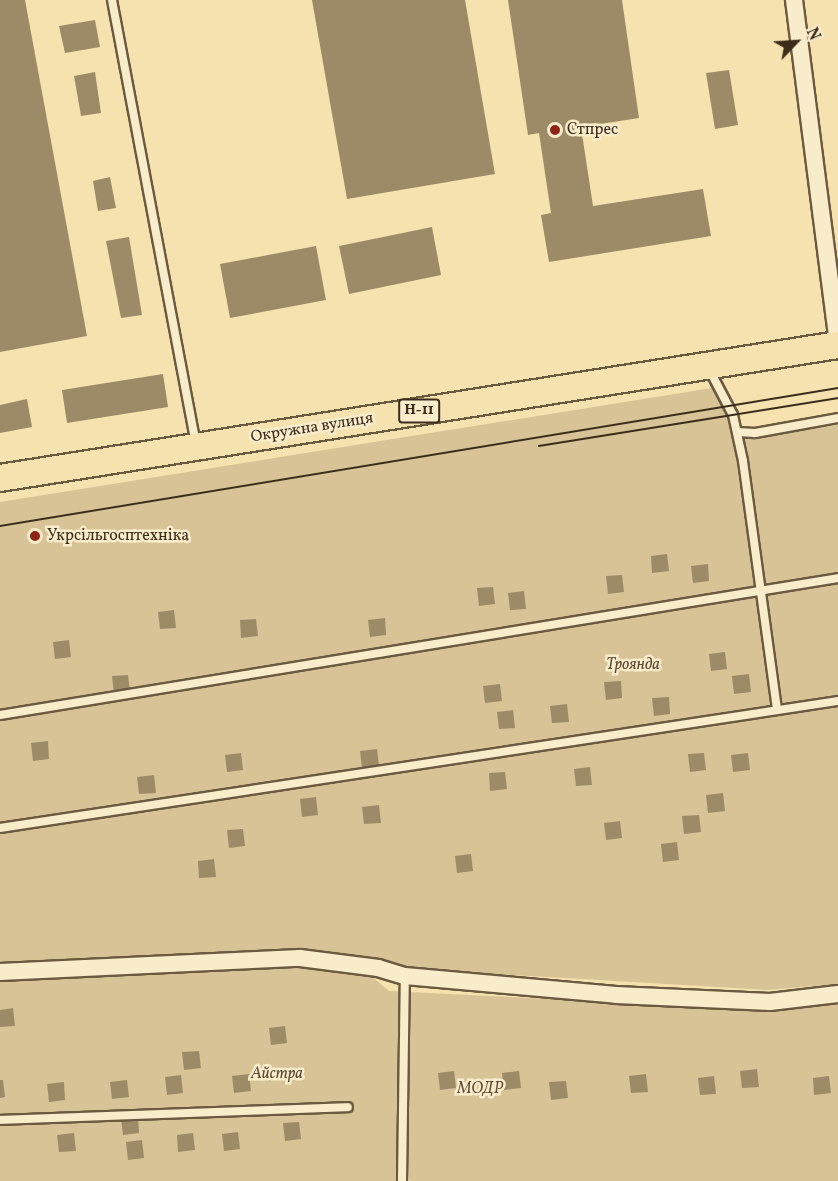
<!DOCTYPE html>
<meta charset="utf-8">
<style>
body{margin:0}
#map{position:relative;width:838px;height:1181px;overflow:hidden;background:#f6e2af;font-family:Vollkorn,serif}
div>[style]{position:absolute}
.green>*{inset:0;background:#d7c396}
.building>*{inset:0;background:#9d8b68}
.roads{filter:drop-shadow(2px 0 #6b5a40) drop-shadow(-2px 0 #6b5a40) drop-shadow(0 2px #6b5a40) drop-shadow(0 -2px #6b5a40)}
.lane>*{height:8px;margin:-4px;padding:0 4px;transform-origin:4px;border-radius:4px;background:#f9eccb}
.street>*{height:16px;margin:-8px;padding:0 8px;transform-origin:8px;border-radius:8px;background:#f9eccb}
.primary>*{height:26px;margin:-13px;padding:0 13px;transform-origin:13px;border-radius:13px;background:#f6e2af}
.tram>*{height:1.5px;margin:-0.75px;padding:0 0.75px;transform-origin:0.75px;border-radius:0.75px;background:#3d2c1b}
.dots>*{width:16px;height:16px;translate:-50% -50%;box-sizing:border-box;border:3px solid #f9eccb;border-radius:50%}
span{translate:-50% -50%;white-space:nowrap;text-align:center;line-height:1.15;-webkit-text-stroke:5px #f9eccb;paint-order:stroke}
.shield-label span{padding:2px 4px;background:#f9eccb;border:2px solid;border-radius:4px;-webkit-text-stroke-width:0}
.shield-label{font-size:15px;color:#3d2c1b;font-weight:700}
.poi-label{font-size:16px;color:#3d2c1b}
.left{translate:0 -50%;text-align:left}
.street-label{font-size:16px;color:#3d2c1b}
.park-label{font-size:16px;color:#5c4a34;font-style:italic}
.north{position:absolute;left:766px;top:12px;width:60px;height:60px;-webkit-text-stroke:4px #f9eccb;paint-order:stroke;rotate:65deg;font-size:16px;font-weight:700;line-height:24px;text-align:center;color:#3d2c1b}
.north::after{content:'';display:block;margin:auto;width:21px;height:27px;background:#3d2c1b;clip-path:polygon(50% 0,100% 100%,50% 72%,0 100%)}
</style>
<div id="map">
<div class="green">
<div style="clip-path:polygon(718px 387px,739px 440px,838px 425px,838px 984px,767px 990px,410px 969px,380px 960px,302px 949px,24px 967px,0 965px,0 502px)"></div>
<div style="clip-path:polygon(298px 965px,370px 975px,389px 991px,770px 1010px,838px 1003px,838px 1181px,0 1181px,0 978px)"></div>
</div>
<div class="building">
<div style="clip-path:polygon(0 0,25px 0,87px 336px,0 352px)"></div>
<div style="clip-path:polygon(312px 0,465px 0,495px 174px,347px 199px)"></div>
<div style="clip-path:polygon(508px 0,622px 0,639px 118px,581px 127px,593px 206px,703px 189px,711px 236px,549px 262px,541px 215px,551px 213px,539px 133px,528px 135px)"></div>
<div style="clip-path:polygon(95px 20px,100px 47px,65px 53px,59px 26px)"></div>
<div style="clip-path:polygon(729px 70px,738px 125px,715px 129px,706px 73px)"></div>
<div style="clip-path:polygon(95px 72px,101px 113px,81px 116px,74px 76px)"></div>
<div style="clip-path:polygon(110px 177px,116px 208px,98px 211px,93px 181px)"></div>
<div style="clip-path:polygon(432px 227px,441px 275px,349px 294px,339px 246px)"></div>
<div style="clip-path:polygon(129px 237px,142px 315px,121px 318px,106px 241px)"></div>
<div style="clip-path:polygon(316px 246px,326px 300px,230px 318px,220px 264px)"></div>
<div style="clip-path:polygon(163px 374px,168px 407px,67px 423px,62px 390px)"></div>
<div style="clip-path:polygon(27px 399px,32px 427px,0 433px,0 405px)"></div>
<div style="clip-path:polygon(667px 554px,669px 571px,652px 573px,651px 556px)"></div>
<div style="clip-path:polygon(708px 564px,709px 581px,693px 583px,691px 566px)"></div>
<div style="clip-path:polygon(622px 575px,624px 592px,608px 594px,606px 576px)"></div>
<div style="clip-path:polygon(493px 587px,495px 604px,479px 606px,477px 588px)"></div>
<div style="clip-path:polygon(524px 591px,526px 609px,510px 610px,508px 593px)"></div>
<div style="clip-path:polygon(174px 610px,176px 628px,160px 629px,158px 612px)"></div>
<div style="clip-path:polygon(385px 618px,386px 635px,370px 637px,368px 620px)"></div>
<div style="clip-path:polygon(256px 619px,258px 636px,241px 638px,240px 620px)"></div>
<div style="clip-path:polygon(69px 640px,71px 657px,55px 659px,53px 642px)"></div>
<div style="clip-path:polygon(725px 652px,727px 669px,711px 671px,709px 654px)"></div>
<div style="clip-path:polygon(749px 674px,751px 692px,734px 694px,732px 676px)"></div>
<div style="clip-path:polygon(128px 675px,130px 692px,114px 694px,112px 676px)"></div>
<div style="clip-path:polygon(621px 681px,622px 698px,606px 700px,604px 682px)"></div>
<div style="clip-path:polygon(500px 684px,502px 701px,485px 703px,483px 686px)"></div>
<div style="clip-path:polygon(669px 697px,670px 714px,654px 716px,652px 698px)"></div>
<div style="clip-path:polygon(567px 704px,569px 722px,552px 723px,550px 706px)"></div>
<div style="clip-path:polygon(513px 710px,515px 728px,499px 729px,497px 712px)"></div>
<div style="clip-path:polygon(48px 741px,49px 759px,33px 761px,31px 743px)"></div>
<div style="clip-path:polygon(377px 749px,379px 766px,362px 768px,360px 751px)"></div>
<div style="clip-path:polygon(241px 753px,243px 770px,227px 772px,225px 755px)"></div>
<div style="clip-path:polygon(704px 753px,706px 770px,690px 772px,688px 754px)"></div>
<div style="clip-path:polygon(748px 753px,750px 770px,733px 772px,731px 755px)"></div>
<div style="clip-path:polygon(590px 767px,592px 785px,576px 786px,574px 769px)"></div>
<div style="clip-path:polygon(505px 772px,507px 789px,490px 791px,489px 773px)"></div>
<div style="clip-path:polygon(154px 775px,156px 793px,139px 794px,137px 777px)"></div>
<div style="clip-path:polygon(723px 793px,725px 811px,708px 813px,706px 795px)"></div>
<div style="clip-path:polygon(316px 797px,318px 815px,302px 817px,300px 799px)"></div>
<div style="clip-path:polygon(379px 805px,381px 823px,364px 824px,362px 807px)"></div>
<div style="clip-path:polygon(699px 815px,701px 832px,684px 834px,682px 816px)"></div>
<div style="clip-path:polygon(620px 821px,622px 838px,606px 840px,604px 823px)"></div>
<div style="clip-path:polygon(243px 829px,245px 846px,229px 848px,227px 830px)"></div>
<div style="clip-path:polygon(677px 842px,679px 860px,663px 862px,661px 844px)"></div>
<div style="clip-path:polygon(471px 854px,473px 871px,457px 873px,455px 856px)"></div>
<div style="clip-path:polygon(214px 859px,216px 877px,199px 878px,198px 861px)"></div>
<div style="clip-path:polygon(13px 1008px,15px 1026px,0 1027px,0 1010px)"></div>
<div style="clip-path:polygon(285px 1026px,287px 1043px,271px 1045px,269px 1028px)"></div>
<div style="clip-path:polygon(199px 1051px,201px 1068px,184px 1070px,182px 1052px)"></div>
<div style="clip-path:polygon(757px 1069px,759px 1087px,742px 1088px,740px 1071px)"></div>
<div style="clip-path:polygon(454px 1071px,456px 1088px,440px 1090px,438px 1073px)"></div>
<div style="clip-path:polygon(519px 1071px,521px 1088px,504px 1090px,502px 1073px)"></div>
<div style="clip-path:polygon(249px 1074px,251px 1091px,234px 1093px,232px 1076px)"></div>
<div style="clip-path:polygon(646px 1074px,648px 1092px,631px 1093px,629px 1076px)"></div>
<div style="clip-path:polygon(181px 1075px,183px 1093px,167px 1095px,165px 1077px)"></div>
<div style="clip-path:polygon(714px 1076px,716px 1094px,700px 1095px,698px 1078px)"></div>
<div style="clip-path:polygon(829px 1076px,831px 1093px,814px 1095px,813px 1078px)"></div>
<div style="clip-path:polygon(0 1080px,3px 1080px,5px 1097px,0 1098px)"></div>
<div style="clip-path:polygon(127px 1080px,129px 1097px,112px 1099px,110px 1082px)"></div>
<div style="clip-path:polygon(566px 1081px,568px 1098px,551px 1100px,549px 1082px)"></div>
<div style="clip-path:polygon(64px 1082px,65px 1100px,49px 1102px,47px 1084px)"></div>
<div style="clip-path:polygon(138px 1116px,139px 1133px,123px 1135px,121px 1118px)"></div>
<div style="clip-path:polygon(299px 1122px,301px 1139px,285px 1141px,283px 1123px)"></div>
<div style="clip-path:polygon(238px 1132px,240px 1149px,224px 1151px,222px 1134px)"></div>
<div style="clip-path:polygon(74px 1133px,76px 1151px,59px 1152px,57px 1135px)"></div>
<div style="clip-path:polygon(193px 1133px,195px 1150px,178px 1152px,177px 1135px)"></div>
<div style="clip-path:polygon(142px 1140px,144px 1158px,128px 1160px,126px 1142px)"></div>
</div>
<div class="roads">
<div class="lane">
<div style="left:112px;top:0;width:453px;rotate:79.3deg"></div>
<div style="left:709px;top:369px;width:52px;rotate:62.4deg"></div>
<div style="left:733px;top:415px;width:47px;rotate:77.7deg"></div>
<div style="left:743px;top:461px;width:251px;rotate:82.2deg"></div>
<div style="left:737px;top:432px;width:18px;rotate:3deg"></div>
<div style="left:755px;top:433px;width:84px;rotate:-10.2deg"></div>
<div style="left:0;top:715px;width:849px;rotate:-9.28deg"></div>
<div style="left:0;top:828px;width:848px;rotate:-8.62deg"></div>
<div style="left:0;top:1120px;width:348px;rotate:-2.1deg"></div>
<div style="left:402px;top:1181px;width:205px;rotate:-89.2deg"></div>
</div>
<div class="street">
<div style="left:794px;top:0;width:348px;rotate:82.7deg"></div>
<div style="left:0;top:972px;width:300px;rotate:-2.7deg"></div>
<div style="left:300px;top:958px;width:79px;rotate:7.3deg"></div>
<div style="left:378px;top:968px;width:28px;rotate:17deg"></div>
<div style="left:405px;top:976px;width:212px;rotate:5.1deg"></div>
<div style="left:616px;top:995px;width:154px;rotate:2.6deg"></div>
<div style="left:770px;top:1002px;width:68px;rotate:-6.7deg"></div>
</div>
<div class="primary">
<div style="left:0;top:478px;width:848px;rotate:-9.02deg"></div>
</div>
</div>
<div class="tram">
<div style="left:539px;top:446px;width:303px;rotate:-9.1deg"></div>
<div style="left:0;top:526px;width:849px;rotate:-9.35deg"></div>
</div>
<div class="dots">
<div style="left:555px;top:130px;background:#8f2418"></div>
<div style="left:35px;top:536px;background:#8f2418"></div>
</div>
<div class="shield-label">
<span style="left:419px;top:411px">Н-11</span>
</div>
<div class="poi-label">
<span class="left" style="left:567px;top:130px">Стпрес</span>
<span class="left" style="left:47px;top:536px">Укрсільгосптехніка</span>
</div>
<div class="street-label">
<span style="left:312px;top:428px;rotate:-9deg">Окружна вулиця</span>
</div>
<div class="park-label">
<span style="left:633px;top:665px">Троянда</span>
<span style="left:277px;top:1074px">Айстра</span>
<span style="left:480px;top:1089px">МОДР</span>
</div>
<div class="north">N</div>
</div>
